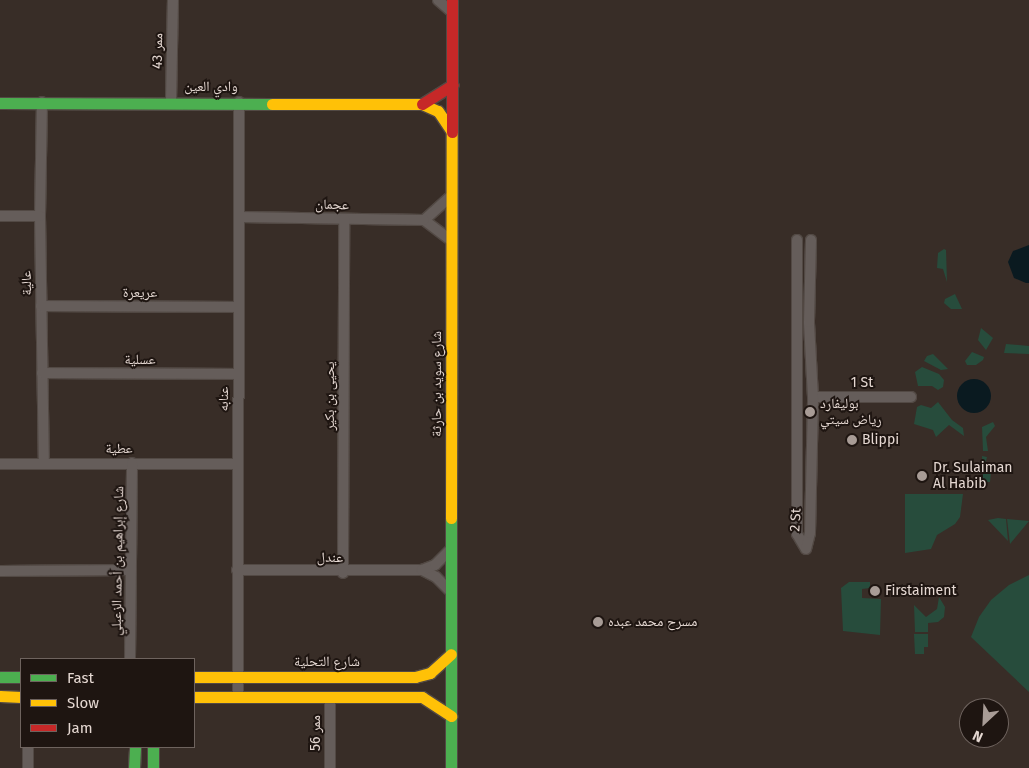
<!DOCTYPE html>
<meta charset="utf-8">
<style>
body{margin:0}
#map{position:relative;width:1029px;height:768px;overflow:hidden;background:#382d27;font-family:"Fira Sans","Noto Naskh Arabic",sans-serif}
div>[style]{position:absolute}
.green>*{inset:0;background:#274c3c}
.water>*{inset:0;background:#0a1a20}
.round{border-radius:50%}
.roads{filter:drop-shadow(1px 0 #524944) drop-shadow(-1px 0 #524944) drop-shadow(0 1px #524944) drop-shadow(0 -1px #524944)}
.street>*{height:10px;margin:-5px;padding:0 5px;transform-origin:5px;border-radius:5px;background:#655d5a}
.fast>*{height:11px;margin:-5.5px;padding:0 5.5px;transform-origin:5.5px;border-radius:5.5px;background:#4caf50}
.slow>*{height:11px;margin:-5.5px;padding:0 5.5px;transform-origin:5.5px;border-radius:5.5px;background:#ffc107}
.jam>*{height:11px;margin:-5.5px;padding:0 5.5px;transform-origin:5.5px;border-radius:5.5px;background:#c62828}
.dots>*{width:14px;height:14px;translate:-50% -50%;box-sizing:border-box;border:2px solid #1e1511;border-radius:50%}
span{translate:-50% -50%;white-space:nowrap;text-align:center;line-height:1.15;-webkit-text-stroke:4px #1e1511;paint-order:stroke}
.street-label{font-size:14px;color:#e5d8d2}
.poi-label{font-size:14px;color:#e5d8d2}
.left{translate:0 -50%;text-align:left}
.legend{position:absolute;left:20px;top:658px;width:175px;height:90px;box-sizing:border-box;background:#1e1511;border:1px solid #6e635e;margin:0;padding:6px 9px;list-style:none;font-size:15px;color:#e5d8d2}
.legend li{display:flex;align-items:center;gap:10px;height:25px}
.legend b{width:25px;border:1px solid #6e635e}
.north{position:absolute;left:959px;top:698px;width:50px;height:50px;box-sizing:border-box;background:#1e1511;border:1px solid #6e635e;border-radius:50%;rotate:205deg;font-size:14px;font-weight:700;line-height:20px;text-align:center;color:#e5d8d2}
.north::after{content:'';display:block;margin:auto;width:18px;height:22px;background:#a89c96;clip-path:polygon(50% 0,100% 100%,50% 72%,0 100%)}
</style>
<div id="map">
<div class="green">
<div style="clip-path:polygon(944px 249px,946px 250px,947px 282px,943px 269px,937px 268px,938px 253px)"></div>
<div style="clip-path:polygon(955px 294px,962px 309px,951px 309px,944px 303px,945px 299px)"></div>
<div style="clip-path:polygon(981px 328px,993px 338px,986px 350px,978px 340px)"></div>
<div style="clip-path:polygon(1006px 344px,1029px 346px,1029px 354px,1004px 353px)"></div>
<div style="clip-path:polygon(972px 352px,984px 357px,983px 360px,976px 365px,967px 365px,965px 361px)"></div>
<div style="clip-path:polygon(933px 354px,948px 369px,941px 370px,924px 361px,927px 356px)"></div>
<div style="clip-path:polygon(922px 367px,939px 374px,944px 380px,943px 387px,938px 390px,932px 386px,918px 386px,915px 372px)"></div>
<div style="clip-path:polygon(938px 402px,952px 420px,963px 428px,964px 436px,949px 425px,936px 437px,933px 430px,914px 424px,917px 407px,921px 405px,931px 408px)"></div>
<div style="clip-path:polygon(993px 422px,995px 426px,986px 437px,988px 451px,983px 451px,982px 427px)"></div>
<div style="clip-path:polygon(982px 456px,987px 457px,985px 465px,991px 472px,990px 482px,983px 482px)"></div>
<div style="clip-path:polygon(905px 494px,963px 494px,960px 517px,955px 524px,937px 535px,931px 549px,905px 553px)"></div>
<div style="clip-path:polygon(998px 518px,1006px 519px,1008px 541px,988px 520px)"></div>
<div style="clip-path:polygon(1007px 519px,1029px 521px,1010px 544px)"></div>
<div style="clip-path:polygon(1029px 575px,1029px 692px,971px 637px,979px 617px,991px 600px,1009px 585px)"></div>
<div style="clip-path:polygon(849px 582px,870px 582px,870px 588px,862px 589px,862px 598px,881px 599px,880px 635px,843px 631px,841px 588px)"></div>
<div style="clip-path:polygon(939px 597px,945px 607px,944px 617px,938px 622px,928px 623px,928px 632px,915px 632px,914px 605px,926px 617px,937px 609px)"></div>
<div style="clip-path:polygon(914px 634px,928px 634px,928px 647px,924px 647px,924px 654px,915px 654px)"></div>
</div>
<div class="water">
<div style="clip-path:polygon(1029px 245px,1029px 283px,1026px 283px,1014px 278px,1008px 262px,1013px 251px)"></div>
<div class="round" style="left:957px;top:379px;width:34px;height:34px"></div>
</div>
<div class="roads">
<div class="street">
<div style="left:438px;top:0;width:18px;rotate:41deg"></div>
<div style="left:42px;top:102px;width:114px;rotate:91deg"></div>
<div style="left:40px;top:216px;width:248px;rotate:89.1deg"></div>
<div style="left:171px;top:102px;width:102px;rotate:-88.9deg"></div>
<div style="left:451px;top:196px;width:36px;rotate:138deg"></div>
<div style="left:424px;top:220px;width:34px;rotate:37deg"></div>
<div style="left:0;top:216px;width:40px"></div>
<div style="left:240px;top:217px;width:184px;rotate:0.9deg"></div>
<div style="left:797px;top:240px;width:294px;rotate:90deg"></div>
<div style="left:797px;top:534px;width:17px;rotate:59deg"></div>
<div style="left:41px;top:306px;width:198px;rotate:0.3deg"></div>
<div style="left:42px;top:373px;width:196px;rotate:0.3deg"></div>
<div style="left:813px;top:397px;width:98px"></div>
<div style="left:0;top:464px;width:237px"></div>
<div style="left:806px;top:549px;width:16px;rotate:-76deg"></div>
<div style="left:810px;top:533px;width:136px;rotate:-88.7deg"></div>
<div style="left:813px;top:397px;width:75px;rotate:-93.1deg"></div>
<div style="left:809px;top:322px;width:82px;rotate:-88.6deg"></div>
<div style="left:237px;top:570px;width:185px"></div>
<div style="left:0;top:571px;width:131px;rotate:-0.4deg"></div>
<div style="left:343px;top:573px;width:354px;rotate:-89.8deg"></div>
<div style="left:452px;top:593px;width:23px;rotate:-135deg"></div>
<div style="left:436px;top:577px;width:16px;rotate:-153deg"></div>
<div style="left:422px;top:570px;width:14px;rotate:-21deg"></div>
<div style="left:435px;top:565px;width:24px;rotate:-45deg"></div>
<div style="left:130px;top:659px;width:196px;rotate:-89.4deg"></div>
<div style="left:238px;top:697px;width:595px;rotate:-89.9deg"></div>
<div style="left:28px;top:768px;width:21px;rotate:-90deg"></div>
<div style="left:330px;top:768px;width:69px;rotate:-90deg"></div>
</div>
<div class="fast">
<div style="left:0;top:103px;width:272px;rotate:0.2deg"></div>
<div style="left:0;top:677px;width:21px"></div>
<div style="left:153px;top:747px;width:21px;rotate:90deg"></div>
<div style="left:134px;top:768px;width:21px;rotate:-87deg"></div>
<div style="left:451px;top:768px;width:250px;rotate:-90deg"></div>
</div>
<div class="slow">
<div style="left:272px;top:104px;width:150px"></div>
<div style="left:422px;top:104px;width:17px;rotate:24deg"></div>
<div style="left:438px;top:111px;width:23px;rotate:56deg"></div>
<div style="left:451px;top:518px;width:386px;rotate:-89.9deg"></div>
<div style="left:194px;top:677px;width:221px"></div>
<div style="left:415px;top:677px;width:16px;rotate:-15deg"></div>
<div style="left:430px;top:673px;width:28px;rotate:-42deg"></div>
<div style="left:0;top:696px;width:21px;rotate:3deg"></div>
<div style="left:194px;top:697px;width:228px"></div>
<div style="left:422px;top:697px;width:35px;rotate:33deg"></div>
</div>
<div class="jam">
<div style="left:422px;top:104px;width:36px;rotate:-32deg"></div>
<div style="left:452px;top:132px;width:132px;rotate:-90deg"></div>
</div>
</div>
<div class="dots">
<div style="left:810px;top:412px;background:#a89c96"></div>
<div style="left:852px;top:440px;background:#a89c96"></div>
<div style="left:922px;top:476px;background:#a89c96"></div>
<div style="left:875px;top:591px;background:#a89c96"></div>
<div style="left:598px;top:622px;background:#a89c96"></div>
</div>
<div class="street-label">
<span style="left:158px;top:51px;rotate:-89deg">ممر 43</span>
<span style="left:211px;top:87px">وادي العين</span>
<span style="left:332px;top:205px;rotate:1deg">عجمان</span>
<span style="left:27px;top:283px;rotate:-91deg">عالية</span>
<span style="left:140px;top:293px">عريعرة</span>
<span style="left:140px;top:360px">عسلية</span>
<span style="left:862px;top:383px">1 St</span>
<span style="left:437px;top:384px;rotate:-90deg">شارع سويد بن حارثة</span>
<span style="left:330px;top:396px;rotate:-90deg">يحيى بن بكير</span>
<span style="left:224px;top:399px;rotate:-89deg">عنابه</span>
<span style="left:119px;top:449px">عطية</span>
<span style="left:796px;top:520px;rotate:-87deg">2 St</span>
<span style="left:330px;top:558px;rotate:1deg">عندل</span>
<span style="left:118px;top:561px;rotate:-89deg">شارع إبراهيم بن أحمد الزعبلي</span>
<span style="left:327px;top:662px">شارع التحلية</span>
<span style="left:316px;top:733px;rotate:-90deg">ممر 56</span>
</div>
<div class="poi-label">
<span class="left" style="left:820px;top:412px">بوليفارد<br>رياض سيتي</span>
<span class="left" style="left:862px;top:440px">Blippi</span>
<span class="left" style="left:933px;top:476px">Dr. Sulaiman<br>Al Habib</span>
<span class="left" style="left:885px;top:591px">Firstaiment</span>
<span class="left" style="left:608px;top:622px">مسرح محمد عبده</span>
</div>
<ul class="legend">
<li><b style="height:6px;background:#4caf50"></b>Fast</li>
<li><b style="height:6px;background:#ffc107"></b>Slow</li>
<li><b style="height:6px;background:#c62828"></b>Jam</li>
</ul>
<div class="north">N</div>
</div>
